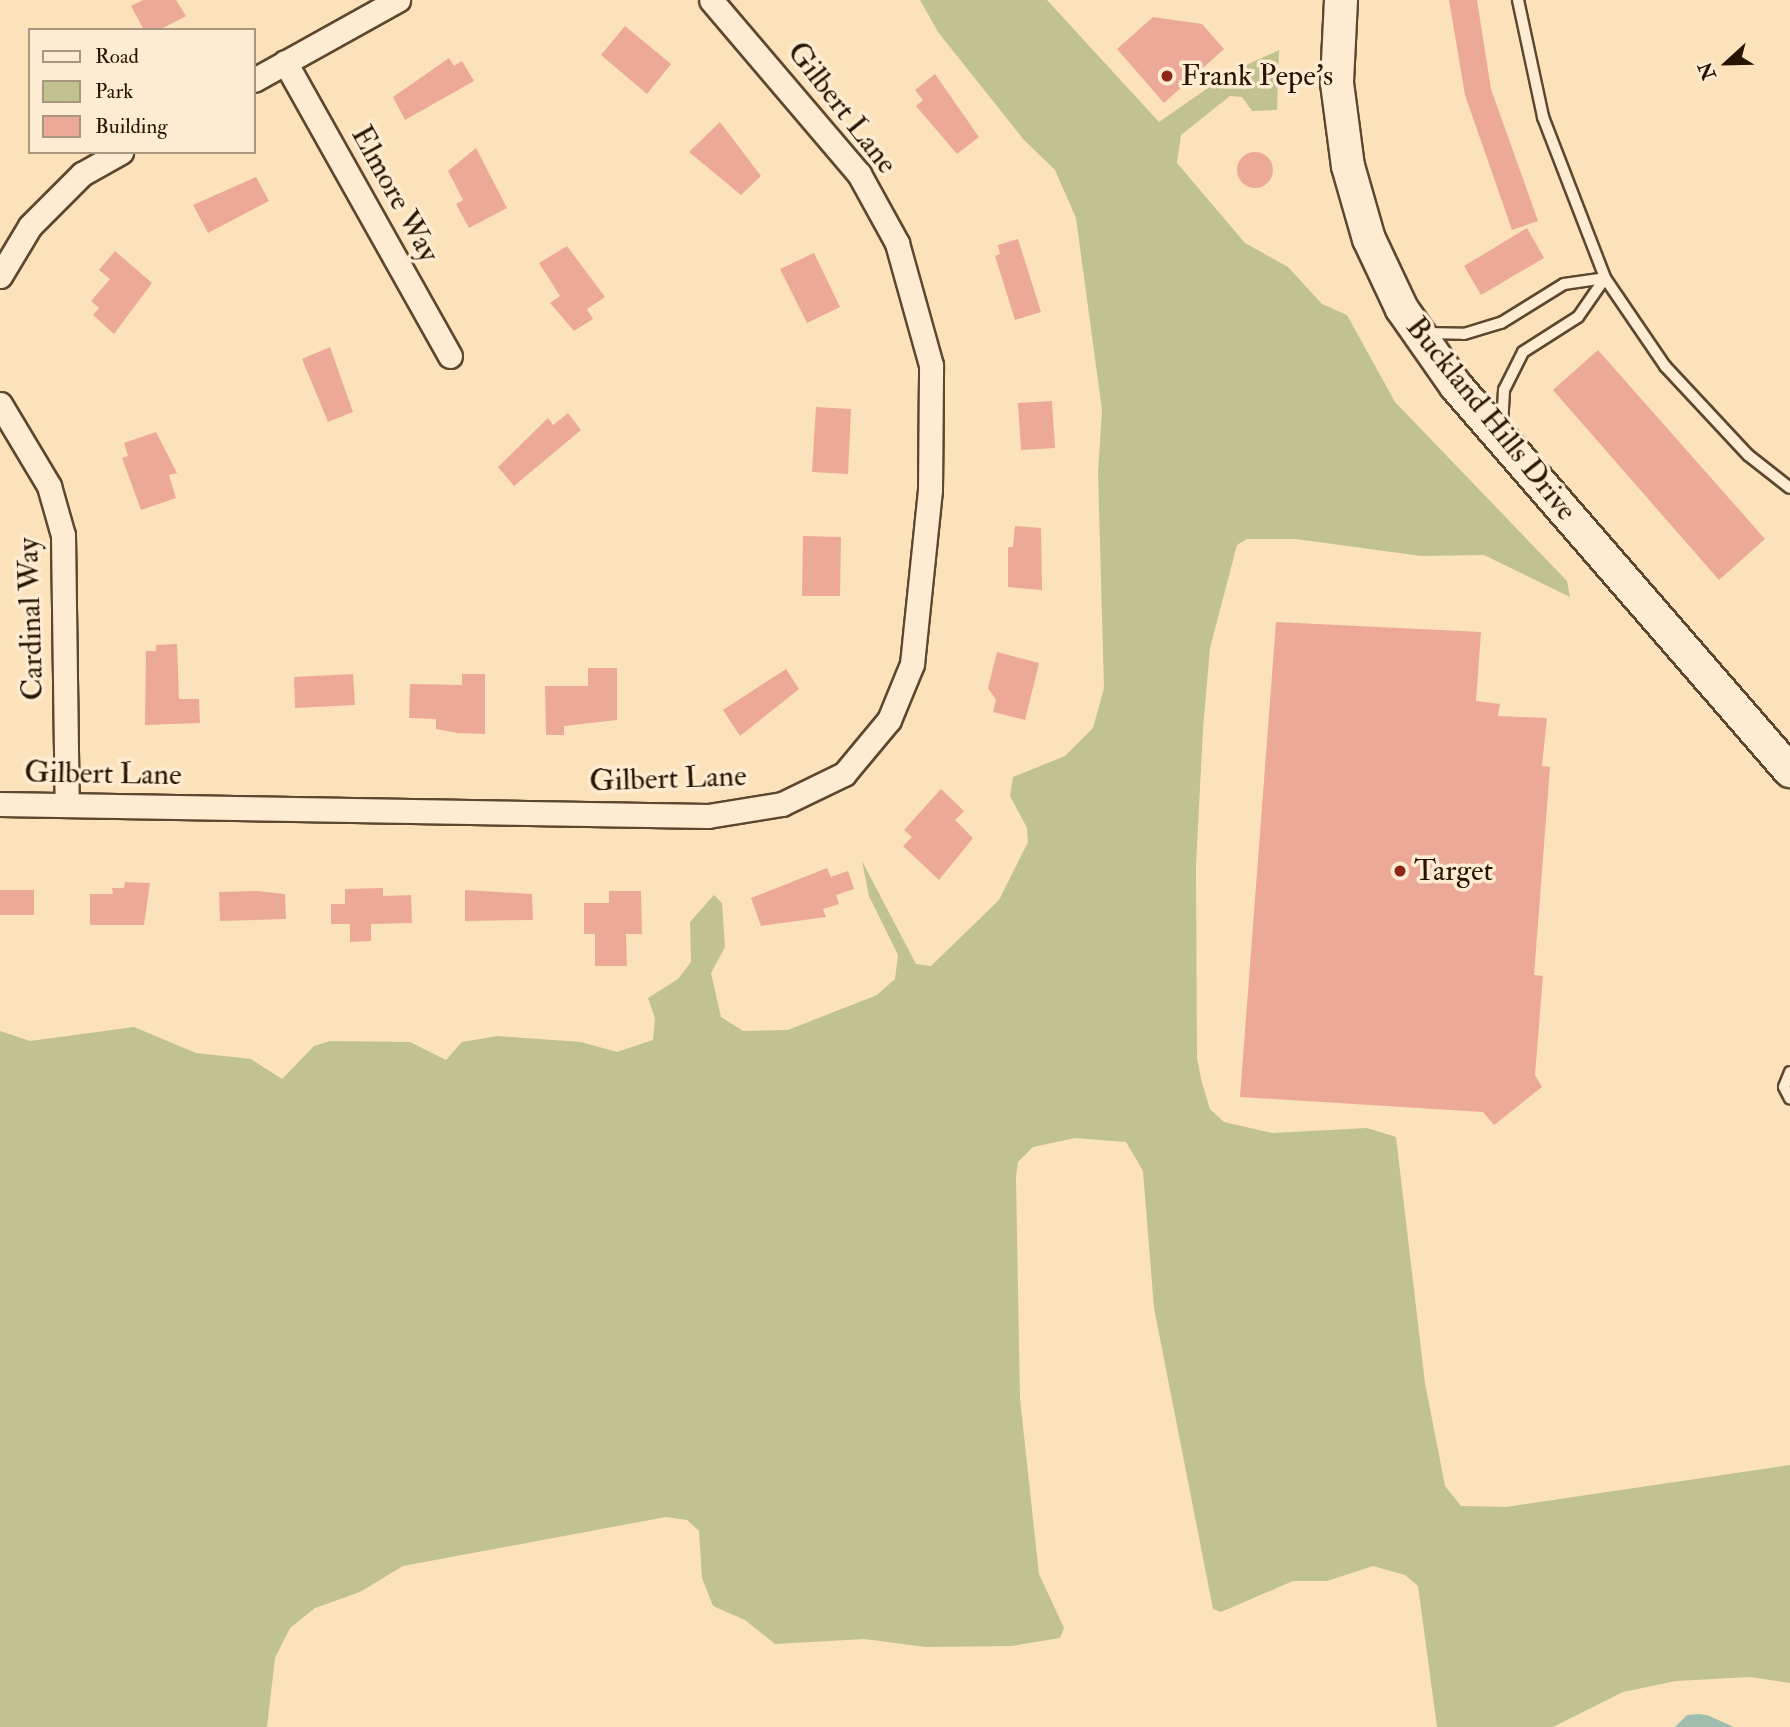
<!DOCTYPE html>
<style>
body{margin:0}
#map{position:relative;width:1790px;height:1727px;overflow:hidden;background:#fce2ba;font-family:"IM FELL Double Pica",serif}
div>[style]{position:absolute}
.green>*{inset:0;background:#c0c38f}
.water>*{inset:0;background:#9fbead}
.building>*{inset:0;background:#eda997}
.round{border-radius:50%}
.roads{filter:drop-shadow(2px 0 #5d482f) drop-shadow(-2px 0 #5d482f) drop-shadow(0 2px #5d482f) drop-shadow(0 -2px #5d482f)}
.lane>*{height:10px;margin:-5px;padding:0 5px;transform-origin:5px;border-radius:5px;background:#fdecd2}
.street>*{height:23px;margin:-11.5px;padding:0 11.5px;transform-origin:11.5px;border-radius:11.5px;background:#fdecd2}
.secondary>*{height:32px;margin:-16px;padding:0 16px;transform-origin:16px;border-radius:16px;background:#fdecd2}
.dots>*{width:19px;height:19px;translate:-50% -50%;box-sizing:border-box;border:4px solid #fdecd2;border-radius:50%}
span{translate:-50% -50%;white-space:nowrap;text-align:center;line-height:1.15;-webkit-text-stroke:7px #fdecd2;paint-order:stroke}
.poi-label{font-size:30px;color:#281501}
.left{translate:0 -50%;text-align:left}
.street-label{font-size:30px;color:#281501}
.legend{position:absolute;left:28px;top:28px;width:228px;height:126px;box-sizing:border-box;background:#fdecd2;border:2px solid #a8967e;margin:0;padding:9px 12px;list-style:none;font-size:21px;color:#281501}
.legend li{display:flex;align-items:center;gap:14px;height:35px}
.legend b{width:35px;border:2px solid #a8967e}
.north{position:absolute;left:1692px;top:28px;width:70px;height:70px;-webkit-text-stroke:5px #fdecd2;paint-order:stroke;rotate:248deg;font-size:19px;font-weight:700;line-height:28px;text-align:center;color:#281501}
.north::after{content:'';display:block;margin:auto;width:24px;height:32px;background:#281501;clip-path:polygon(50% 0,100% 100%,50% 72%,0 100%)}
</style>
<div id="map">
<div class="green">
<div style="clip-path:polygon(920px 0,1047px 0,1159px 122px,1231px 72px,1279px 50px,1277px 110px,1252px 111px,1242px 97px,1230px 96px,1181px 135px,1177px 163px,1245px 243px,1288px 267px,1322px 304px,1347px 315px,1395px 402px,1567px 581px,1570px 597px,1484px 555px,1421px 556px,1296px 539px,1247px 539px,1237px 545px,1210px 648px,1203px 729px,1196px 866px,1197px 1058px,1202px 1083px,1210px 1109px,1224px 1122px,1272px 1133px,1367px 1128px,1396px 1137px,1425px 1383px,1445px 1486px,1461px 1506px,1506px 1507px,1790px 1465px,1790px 1683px,1750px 1677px,1676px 1681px,1623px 1692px,1553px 1727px,1437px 1727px,1418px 1586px,1405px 1575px,1373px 1566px,1327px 1581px,1293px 1581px,1221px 1612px,1213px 1609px,1154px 1308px,1143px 1171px,1126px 1142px,1075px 1138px,1033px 1147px,1018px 1162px,1016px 1177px,1020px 1399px,1039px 1574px,1064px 1628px,1060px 1638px,1012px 1646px,926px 1647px,864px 1639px,775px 1644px,745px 1620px,713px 1606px,702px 1578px,699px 1531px,687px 1520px,666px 1517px,403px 1566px,360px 1592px,315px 1608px,290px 1628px,275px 1658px,267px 1727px,0 1727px,0 1031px,30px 1041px,134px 1027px,196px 1053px,251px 1059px,282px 1079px,314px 1046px,330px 1041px,410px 1042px,446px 1060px,462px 1042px,497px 1036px,581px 1042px,617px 1052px,653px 1040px,655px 1018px,648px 998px,678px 979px,691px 962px,690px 922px,714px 895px,722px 903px,725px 947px,711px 973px,721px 1017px,743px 1031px,788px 1030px,877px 995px,895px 979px,898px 955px,869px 896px,862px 861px,916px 964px,931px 966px,999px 900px,1028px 842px,1027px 828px,1010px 796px,1013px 777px,1065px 756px,1093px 728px,1104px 688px,1098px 472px,1102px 410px,1076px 218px,1055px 170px,1024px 140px,938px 32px)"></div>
</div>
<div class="water">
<div style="clip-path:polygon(1699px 1714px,1707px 1715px,1734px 1727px,1675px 1727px,1687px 1715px)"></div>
</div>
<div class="building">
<div style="clip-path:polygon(143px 0,176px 0,186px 16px,159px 30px,144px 30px,131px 6px)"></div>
<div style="clip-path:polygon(1449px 0,1477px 0,1491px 89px,1538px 221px,1512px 230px,1465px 95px)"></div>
<div style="clip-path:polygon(1153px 17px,1202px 24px,1224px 49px,1164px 103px,1117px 49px)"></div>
<div style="clip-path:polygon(625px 26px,671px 64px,647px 94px,601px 55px)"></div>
<div style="clip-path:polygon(449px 58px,454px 66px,462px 61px,474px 81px,405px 120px,393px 97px)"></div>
<div style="clip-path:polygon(935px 74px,979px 137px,957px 154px,916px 106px,923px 100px,915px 90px)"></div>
<div style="clip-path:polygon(720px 122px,761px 176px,741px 195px,689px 152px)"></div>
<div style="clip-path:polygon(476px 148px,507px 208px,469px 228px,456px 204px,463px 200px,448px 171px)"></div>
<div class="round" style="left:1237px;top:152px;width:36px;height:36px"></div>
<div style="clip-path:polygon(256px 177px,269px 201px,208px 233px,193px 205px)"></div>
<div style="clip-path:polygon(1527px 228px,1544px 258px,1481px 295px,1464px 266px)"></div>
<div style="clip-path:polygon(1018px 239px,1041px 312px,1015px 320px,995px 256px,1000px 254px,998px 245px)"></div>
<div style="clip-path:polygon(567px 246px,605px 297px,587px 309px,593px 319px,574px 331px,550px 303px,560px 296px,539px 263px)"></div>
<div style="clip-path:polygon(115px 251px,152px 283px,114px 334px,93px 315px,99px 308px,91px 301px,110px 279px,99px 270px)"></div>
<div style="clip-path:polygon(814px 253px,840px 307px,807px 323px,780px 269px)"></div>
<div style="clip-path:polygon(330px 347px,353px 412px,328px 422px,302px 359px)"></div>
<div style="clip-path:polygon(1598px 350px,1765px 539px,1719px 580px,1553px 390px)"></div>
<div style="clip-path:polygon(1052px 401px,1055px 448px,1021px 450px,1018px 403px)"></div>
<div style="clip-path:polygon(816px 407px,851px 409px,848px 474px,812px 472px)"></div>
<div style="clip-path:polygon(568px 413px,581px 430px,514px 486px,498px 467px,548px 418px,553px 425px)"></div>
<div style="clip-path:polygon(156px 432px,177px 473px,169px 475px,176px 498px,141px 510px,122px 458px,128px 456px,124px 443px)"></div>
<div style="clip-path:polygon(1015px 526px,1041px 528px,1042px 590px,1008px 587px,1008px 547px,1013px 547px)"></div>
<div style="clip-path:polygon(803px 536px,841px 537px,840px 596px,802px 596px)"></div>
<div style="clip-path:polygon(1276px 622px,1481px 632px,1476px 701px,1500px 704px,1498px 716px,1547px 718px,1542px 766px,1550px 767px,1534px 975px,1543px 976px,1535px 1075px,1542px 1087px,1494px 1125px,1483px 1112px,1240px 1097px)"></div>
<div style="clip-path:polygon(177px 644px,179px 699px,199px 699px,200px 723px,145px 725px,146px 651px,156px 651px,156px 645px)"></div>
<div style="clip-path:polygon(997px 652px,1039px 663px,1025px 720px,993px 712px,996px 700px,988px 688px)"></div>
<div style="clip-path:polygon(588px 668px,617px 668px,617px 720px,564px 726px,564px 735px,546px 735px,545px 686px,588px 686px)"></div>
<div style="clip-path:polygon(786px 669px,799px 689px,740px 736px,723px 710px)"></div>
<div style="clip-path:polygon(353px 674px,355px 705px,295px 708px,294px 677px)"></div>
<div style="clip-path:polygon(462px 674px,485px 674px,485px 734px,457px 733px,436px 729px,436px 719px,409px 718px,410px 684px,462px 685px)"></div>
<div style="clip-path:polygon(941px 789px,964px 811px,955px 820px,973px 838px,939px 880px,903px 846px,912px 837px,904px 830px)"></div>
<div style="clip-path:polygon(827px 868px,831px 877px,848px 871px,854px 889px,836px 895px,839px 904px,823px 909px,826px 917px,761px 926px,751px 898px)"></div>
<div style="clip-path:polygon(125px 882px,150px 883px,144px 925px,90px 925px,90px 894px,113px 894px,112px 888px,124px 888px)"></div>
<div style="clip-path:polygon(383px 888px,383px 896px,411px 895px,412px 923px,371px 924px,371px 941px,350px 942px,350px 924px,331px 924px,331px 904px,345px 904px,345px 889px)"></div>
<div style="clip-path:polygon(0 890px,34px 890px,34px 915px,0 915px)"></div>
<div style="clip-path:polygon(465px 890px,532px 894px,533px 920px,465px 921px)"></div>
<div style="clip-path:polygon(257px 891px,285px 894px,286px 919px,220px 921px,219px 892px)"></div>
<div style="clip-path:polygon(609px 891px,641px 891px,642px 934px,626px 934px,627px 966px,595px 966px,595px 934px,584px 934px,584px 903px,609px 903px)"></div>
</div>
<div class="roads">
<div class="lane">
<div style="left:1518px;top:0;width:120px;rotate:77.9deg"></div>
<div style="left:1543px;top:117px;width:173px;rotate:68.9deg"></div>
<div style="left:1605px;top:278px;width:107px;rotate:55.7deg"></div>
<div style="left:1665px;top:366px;width:122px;rotate:47deg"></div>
<div style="left:1748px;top:455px;width:53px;rotate:38.2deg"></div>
<div style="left:1425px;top:333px;width:39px;rotate:1deg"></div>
<div style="left:1464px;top:334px;width:39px;rotate:-17deg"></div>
<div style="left:1501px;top:323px;width:74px;rotate:-31.8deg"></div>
<div style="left:1564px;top:284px;width:41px;rotate:-8.3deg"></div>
<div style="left:1502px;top:428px;width:38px;rotate:-87deg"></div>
<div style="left:1504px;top:390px;width:42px;rotate:-63.4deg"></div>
<div style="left:1523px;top:352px;width:65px;rotate:-32.5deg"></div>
<div style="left:1578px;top:317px;width:47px;rotate:-55.3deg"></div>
<div style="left:1790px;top:1072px;width:16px;rotate:112deg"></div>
<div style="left:1784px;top:1087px;width:13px;rotate:63deg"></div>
</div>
<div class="street">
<div style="left:285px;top:62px;width:337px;rotate:60.7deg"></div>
<div style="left:254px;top:80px;width:165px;rotate:-29.1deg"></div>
<div style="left:0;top:276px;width:58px;rotate:-59deg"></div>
<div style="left:30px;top:226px;width:74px;rotate:-45deg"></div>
<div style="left:82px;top:174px;width:45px;rotate:-29.4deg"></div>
<div style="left:0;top:404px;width:96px;rotate:59.1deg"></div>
<div style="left:49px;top:486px;width:51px;rotate:74.1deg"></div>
<div style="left:63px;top:535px;width:270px;rotate:89.2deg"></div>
<div style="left:0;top:804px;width:708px;rotate:0.97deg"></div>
<div style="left:708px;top:816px;width:75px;rotate:-9.2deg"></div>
<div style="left:782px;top:804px;width:69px;rotate:-25.8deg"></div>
<div style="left:844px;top:774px;width:70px;rotate:-50.2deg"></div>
<div style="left:889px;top:720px;width:61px;rotate:-67.7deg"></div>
<div style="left:912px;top:664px;width:175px;rotate:-84.1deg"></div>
<div style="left:930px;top:490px;width:125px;rotate:-89.5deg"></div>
<div style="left:931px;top:365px;width:127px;rotate:-105.6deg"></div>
<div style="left:897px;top:243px;width:79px;rotate:-118.8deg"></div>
<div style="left:859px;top:174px;width:228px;rotate:-130.4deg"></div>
</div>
<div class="secondary">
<div style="left:1341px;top:0;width:83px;rotate:92.8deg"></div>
<div style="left:1337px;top:83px;width:84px;rotate:82.5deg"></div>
<div style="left:1348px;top:166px;width:76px;rotate:74deg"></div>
<div style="left:1369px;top:239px;width:77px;rotate:64.8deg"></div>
<div style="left:1402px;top:309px;width:94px;rotate:55deg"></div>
<div style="left:1456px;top:386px;width:510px;rotate:49.06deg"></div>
</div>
</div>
<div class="dots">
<div style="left:1167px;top:76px;background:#8f2418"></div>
<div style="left:1400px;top:871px;background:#8f2418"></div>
</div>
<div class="poi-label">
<span class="left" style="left:1181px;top:76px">Frank Pepe's</span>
<span class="left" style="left:1414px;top:871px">Target</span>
</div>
<div class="street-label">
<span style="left:842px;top:108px;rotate:52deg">Gilbert Lane</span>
<span style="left:395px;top:194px;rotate:61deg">Elmore Way</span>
<span style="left:1491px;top:419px;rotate:51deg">Buckland Hills Drive</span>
<span style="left:31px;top:619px;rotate:-92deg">Cardinal Way</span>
<span style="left:103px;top:774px;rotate:1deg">Gilbert Lane</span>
<span style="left:668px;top:779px;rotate:-2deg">Gilbert Lane</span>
</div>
<ul class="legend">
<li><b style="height:9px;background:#fdecd2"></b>Road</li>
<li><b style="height:19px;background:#c0c38f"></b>Park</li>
<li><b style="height:19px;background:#eda997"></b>Building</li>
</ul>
<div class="north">N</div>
</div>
